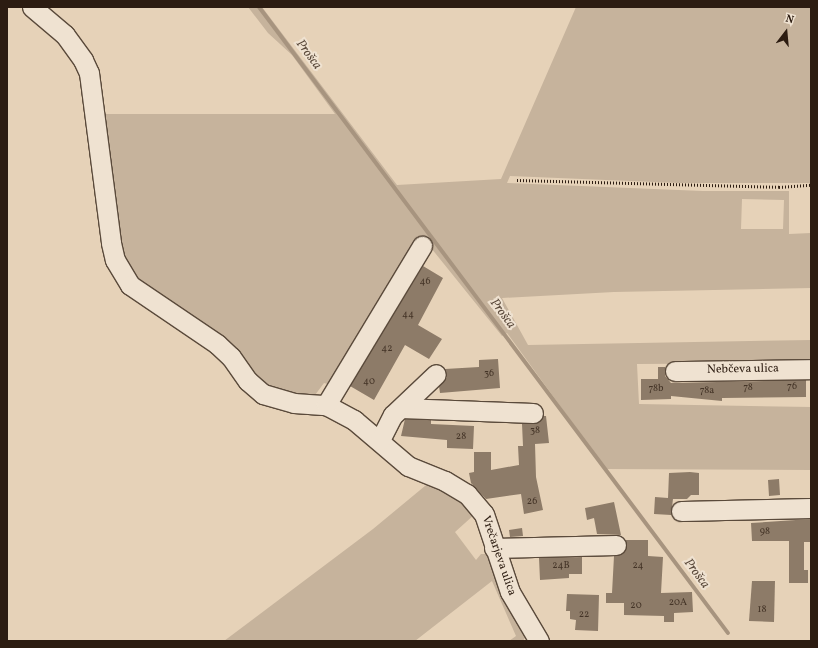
<!DOCTYPE html>
<meta charset="utf-8">
<style>
body{margin:0}
#map{position:relative;width:818px;height:648px;overflow:hidden;background:#e6d2b8;font-family:Vollkorn,serif}
div>[style]{position:absolute}
.green>*{inset:0;background:#c6b39c}
.stream>*{height:4px;margin:-2px;padding:0 2px;transform-origin:2px;border-radius:2px;background:#a7947f}
.building>*{inset:0;background:#8d7b68}
.path>*{height:2.5px;margin-top:-1.25px;transform-origin:0;background:repeating-linear-gradient(90deg,#2c1c11 0 1px,transparent 0 3px)}
.roads{filter:drop-shadow(1px 0 #5a4a3b) drop-shadow(-1px 0 #5a4a3b) drop-shadow(0 1px #5a4a3b) drop-shadow(0 -1px #5a4a3b)}
.minor>*{height:19px;margin:-9.5px;padding:0 9.5px;transform-origin:9.5px;border-radius:9.5px;background:#efe2d1}
span{translate:-50% -50%;white-space:nowrap;text-align:center;line-height:1.15;-webkit-text-stroke:4px #efe2d1;paint-order:stroke}
.number-label{font-size:10px;color:#443427}
.number-label span{-webkit-text-stroke-width:0}
.street-label{font-size:12px;color:#2c1c11}
.water-label{font-size:13px;color:#574638;font-style:italic}
.frame{position:absolute;inset:0;border:8px solid #2c1c11;pointer-events:none}
.north{position:absolute;left:766px;top:12px;width:40px;height:40px;-webkit-text-stroke:3px #efe2d1;paint-order:stroke;rotate:16deg;font-size:11px;font-weight:700;line-height:16px;text-align:center;color:#2c1c11}
.north::after{content:'';display:block;margin:auto;width:14px;height:18px;background:#2c1c11;clip-path:polygon(50% 0,100% 100%,50% 72%,0 100%)}
</style>
<div id="map">
<div class="green">
<div style="clip-path:polygon(evenodd,248px 7px,262px 7px,397px 185px,501px 179px,576px 7px,811px 7px,811px 183px,678px 183px,510px 176px,507px 183px,703px 191px,789px 191px,789px 234px,811px 233px,811px 288px,614px 292px,502px 298px,528px 345px,811px 340px,811px 363px,637px 364px,639px 404px,811px 407px,811px 470px,606px 469px,507px 333px,502px 336px,423px 238px,334px 386px,324px 383px,315px 395px,271px 394px,125px 272px,99px 114px,335px 114px,292px 55px,268px 33px,248px 7px,742px 199px,784px 200px,783px 229px,741px 229px,742px 199px)"></div>
<div style="clip-path:polygon(431px 481px,451px 489px,475px 514px,455px 532px,476px 560px,481px 554px,489px 554px,526px 636px,523px 641px,509px 641px,516px 636px,492px 581px,415px 641px,224px 641px,373px 529px)"></div>
</div>
<div class="stream">
<div style="left:259px;top:7px;width:782px;rotate:53.16deg"></div>
</div>
<div class="building">
<div style="clip-path:polygon(423px 266px,443px 278px,418px 325px,442px 339px,429px 359px,405px 345px,374px 400px,350px 386px)"></div>
<div style="clip-path:polygon(498px 359px,500px 388px,440px 393px,439px 386px,447px 377px,445px 369px,479px 367px,479px 360px)"></div>
<div style="clip-path:polygon(658px 367px,665px 367px,665px 376px,671px 383px,806px 380px,806px 397px,722px 398px,722px 401px,671px 396px,671px 399px,641px 400px,641px 379px,658px 379px)"></div>
<div style="clip-path:polygon(543px 416px,546px 416px,549px 443px,535px 444px,536px 477px,543px 510px,524px 514px,521px 494px,486px 499px,471px 483px,469px 473px,474px 472px,474px 452px,491px 452px,491px 470px,519px 465px,518px 446px,523px 446px,522px 424px,538px 423px)"></div>
<div style="clip-path:polygon(405px 419px,431px 420px,431px 424px,474px 426px,473px 449px,447px 448px,447px 440px,401px 436px)"></div>
<div style="clip-path:polygon(690px 472px,699px 473px,699px 495px,691px 495px,687px 499px,673px 499px,671px 515px,654px 514px,655px 497px,668px 498px,669px 473px)"></div>
<div style="clip-path:polygon(779px 479px,780px 495px,769px 496px,768px 480px)"></div>
<div style="clip-path:polygon(614px 502px,621px 535px,597px 534px,594px 518px,587px 520px,585px 508px)"></div>
<div style="clip-path:polygon(811px 519px,811px 542px,804px 542px,804px 570px,808px 570px,808px 583px,789px 583px,789px 541px,752px 541px,751px 523px)"></div>
<div style="clip-path:polygon(522px 528px,523px 536px,510px 537px,509px 530px)"></div>
<div style="clip-path:polygon(626px 540px,648px 540px,648px 556px,663px 557px,661px 593px,692px 592px,693px 612px,674px 613px,674px 622px,664px 622px,664px 616px,624px 615px,624px 603px,606px 603px,606px 593px,612px 593px,614px 556px,625px 551px)"></div>
<div style="clip-path:polygon(582px 557px,582px 574px,569px 574px,569px 578px,540px 580px,539px 558px)"></div>
<div style="clip-path:polygon(752px 581px,775px 581px,774px 622px,749px 621px)"></div>
<div style="clip-path:polygon(567px 594px,599px 595px,598px 631px,575px 630px,576px 620px,570px 619px,570px 611px,566px 611px)"></div>
</div>
<div class="path">
<div style="left:517px;top:180px;width:262px;rotate:1.5deg"></div>
<div style="left:779px;top:187px;width:32px;rotate:-4deg"></div>
</div>
<div class="roads">
<div class="minor">
<div style="left:32px;top:7px;width:43px;rotate:40.3deg"></div>
<div style="left:65px;top:35px;width:31px;rotate:54deg"></div>
<div style="left:83px;top:60px;width:14px;rotate:65deg"></div>
<div style="left:89px;top:73px;width:171px;rotate:82.6deg"></div>
<div style="left:111px;top:243px;width:17px;rotate:77deg"></div>
<div style="left:115px;top:260px;width:29px;rotate:59deg"></div>
<div style="left:130px;top:285px;width:105px;rotate:34.1deg"></div>
<div style="left:217px;top:344px;width:19px;rotate:43deg"></div>
<div style="left:231px;top:357px;width:29px;rotate:55deg"></div>
<div style="left:248px;top:381px;width:20px;rotate:41deg"></div>
<div style="left:263px;top:394px;width:32px;rotate:16deg"></div>
<div style="left:294px;top:403px;width:32px;rotate:4deg"></div>
<div style="left:326px;top:405px;width:32px;rotate:28deg"></div>
<div style="left:354px;top:420px;width:71px;rotate:40.4deg"></div>
<div style="left:408px;top:466px;width:40px;rotate:22deg"></div>
<div style="left:445px;top:481px;width:26px;rotate:31deg"></div>
<div style="left:467px;top:494px;width:26px;rotate:50deg"></div>
<div style="left:484px;top:514px;width:82px;rotate:71.6deg"></div>
<div style="left:510px;top:592px;width:57px;rotate:59.4deg"></div>
<div style="left:675px;top:371px;width:136px;rotate:-0.8deg"></div>
<div style="left:326px;top:405px;width:186px;rotate:-58.9deg"></div>
<div style="left:401px;top:408px;width:132px;rotate:2.2deg"></div>
<div style="left:380px;top:440px;width:28px;rotate:-63deg"></div>
<div style="left:393px;top:415px;width:59px;rotate:-43.6deg"></div>
<div style="left:681px;top:511px;width:130px;rotate:-1.3deg"></div>
<div style="left:494px;top:548px;width:122px;rotate:-1.4deg"></div>
</div>
</div>
<div class="number-label">
<span style="left:425px;top:282px">46</span>
<span style="left:408px;top:315px">44</span>
<span style="left:387px;top:349px">42</span>
<span style="left:489px;top:374px">36</span>
<span style="left:369px;top:382px">40</span>
<span style="left:792px;top:387px">76</span>
<span style="left:748px;top:388px">78</span>
<span style="left:656px;top:389px">78b</span>
<span style="left:707px;top:391px">78a</span>
<span style="left:535px;top:431px">38</span>
<span style="left:461px;top:437px">28</span>
<span style="left:532px;top:502px">26</span>
<span style="left:765px;top:532px">98</span>
<span style="left:561px;top:566px">24B</span>
<span style="left:638px;top:566px">24</span>
<span style="left:678px;top:603px">20A</span>
<span style="left:636px;top:606px">20</span>
<span style="left:762px;top:610px">18</span>
<span style="left:584px;top:615px">22</span>
</div>
<div class="street-label">
<span style="left:743px;top:370px;rotate:-1deg">Nebčeva ulica</span>
<span style="left:498px;top:556px;rotate:71deg">Vrečarjeva ulica</span>
</div>
<div class="water-label">
<span style="left:308px;top:55px;rotate:53deg">Prošca</span>
<span style="left:502px;top:314px;rotate:53deg">Prošca</span>
<span style="left:696px;top:574px;rotate:53deg">Prošca</span>
</div>
<div class="frame"></div>
<div class="north">N</div>
</div>
